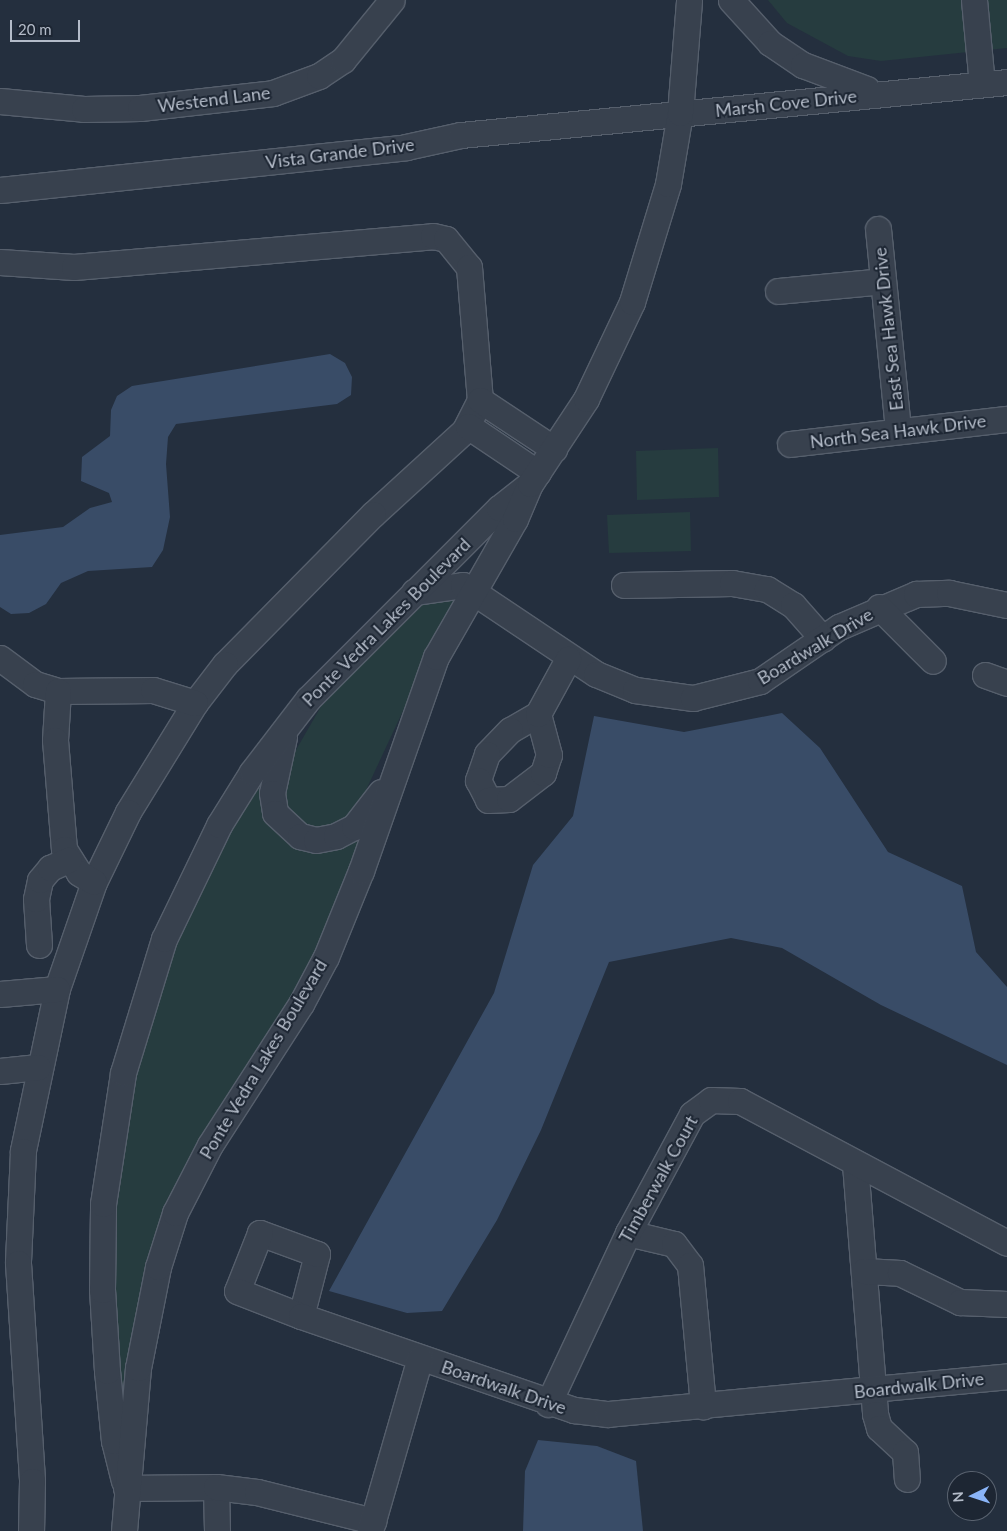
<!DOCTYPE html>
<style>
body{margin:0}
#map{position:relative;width:1007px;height:1531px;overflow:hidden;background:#242f3e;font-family:Lato,sans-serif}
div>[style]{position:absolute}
.green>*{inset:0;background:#263c3f}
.water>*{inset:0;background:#394c67}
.roads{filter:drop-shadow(1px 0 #565f6c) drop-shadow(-1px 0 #565f6c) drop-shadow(0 1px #565f6c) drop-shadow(0 -1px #565f6c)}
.minor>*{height:25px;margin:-12.5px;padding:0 12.5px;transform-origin:12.5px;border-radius:12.5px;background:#38414e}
span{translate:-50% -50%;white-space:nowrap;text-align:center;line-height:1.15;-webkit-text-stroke:4px #1d2633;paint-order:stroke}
.street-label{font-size:18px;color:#b4bcc9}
.north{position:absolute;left:947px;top:1471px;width:50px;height:50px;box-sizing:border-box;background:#1d2633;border:1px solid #59626f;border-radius:50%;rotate:266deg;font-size:14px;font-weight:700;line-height:20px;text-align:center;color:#b4bcc9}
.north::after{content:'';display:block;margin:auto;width:18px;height:22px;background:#8ab4f8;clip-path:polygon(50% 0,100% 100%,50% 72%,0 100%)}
.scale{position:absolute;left:10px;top:20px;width:70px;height:22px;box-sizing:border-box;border:2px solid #b4bcc9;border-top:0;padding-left:6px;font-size:15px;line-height:18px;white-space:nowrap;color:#b4bcc9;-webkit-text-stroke:4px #1d2633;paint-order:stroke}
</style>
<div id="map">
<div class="green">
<div style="clip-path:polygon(768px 0,1007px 0,1007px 48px,881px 61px,848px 56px,787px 23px)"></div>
<div style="clip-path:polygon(718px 448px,719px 497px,637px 500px,636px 451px)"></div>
<div style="clip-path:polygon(690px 512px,691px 551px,609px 553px,607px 515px)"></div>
<div style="clip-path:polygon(458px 593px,360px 803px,350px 816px,324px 829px,307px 826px,289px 813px,283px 798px,288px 764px,335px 682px,422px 601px)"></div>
<div style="clip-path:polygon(264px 772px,260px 800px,263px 813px,283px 839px,292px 844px,363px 833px,311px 969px,185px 1173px,126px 1423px,112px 1337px,109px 1255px,131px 1075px,190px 899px)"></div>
</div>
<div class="water">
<div style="clip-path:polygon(330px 354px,345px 363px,352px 377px,351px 395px,337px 404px,176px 424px,168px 437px,166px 464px,170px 517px,163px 550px,152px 567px,88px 571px,61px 583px,46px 604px,29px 613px,11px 614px,0 607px,0 535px,63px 527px,90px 508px,112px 502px,109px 493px,81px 481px,82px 457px,110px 436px,111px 410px,117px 396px,132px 386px)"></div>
<div style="clip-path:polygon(782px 713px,820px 748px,888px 852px,962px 886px,976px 952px,1007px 987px,1007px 1065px,881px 1005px,782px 948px,731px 938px,609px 962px,541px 1130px,497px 1220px,442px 1311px,407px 1313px,329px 1291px,494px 993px,533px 865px,573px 816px,594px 716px,684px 732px)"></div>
<div style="clip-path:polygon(538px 1440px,597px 1446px,636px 1461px,643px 1531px,523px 1531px,525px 1471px)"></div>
</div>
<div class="roads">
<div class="minor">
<div style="left:731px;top:0;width:58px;rotate:47.8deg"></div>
<div style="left:770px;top:43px;width:40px;rotate:34deg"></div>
<div style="left:803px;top:65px;width:68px;rotate:20.6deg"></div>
<div style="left:974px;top:0;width:84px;rotate:84.6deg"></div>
<div style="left:0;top:101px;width:84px;rotate:5.4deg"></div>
<div style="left:84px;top:109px;width:56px;rotate:-1deg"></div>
<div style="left:140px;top:108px;width:134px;rotate:-6.4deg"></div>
<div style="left:273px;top:93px;width:49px;rotate:-20.3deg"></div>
<div style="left:319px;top:76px;width:29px;rotate:-34deg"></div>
<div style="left:343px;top:60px;width:77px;rotate:-50.8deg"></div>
<div style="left:0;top:190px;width:408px;rotate:-6deg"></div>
<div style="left:406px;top:147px;width:56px;rotate:-12.3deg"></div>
<div style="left:461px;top:135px;width:549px;rotate:-5.54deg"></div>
<div style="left:878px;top:229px;width:201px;rotate:84.3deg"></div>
<div style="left:0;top:262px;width:74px;rotate:3.9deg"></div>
<div style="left:74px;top:267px;width:360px;rotate:-4.9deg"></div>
<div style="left:433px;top:236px;width:13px;rotate:13deg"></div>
<div style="left:446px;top:239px;width:36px;rotate:51deg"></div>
<div style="left:469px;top:267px;width:133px;rotate:85.3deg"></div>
<div style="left:480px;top:400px;width:35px;rotate:117deg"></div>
<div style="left:464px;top:431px;width:123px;rotate:137.6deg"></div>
<div style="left:373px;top:514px;width:211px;rotate:134.6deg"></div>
<div style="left:225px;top:664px;width:49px;rotate:127.6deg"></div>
<div style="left:195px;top:703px;width:128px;rotate:121.6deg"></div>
<div style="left:128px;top:812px;width:78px;rotate:115.9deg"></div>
<div style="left:94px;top:882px;width:113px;rotate:109.1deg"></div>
<div style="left:57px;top:989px;width:166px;rotate:101.9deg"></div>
<div style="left:23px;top:1151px;width:112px;rotate:92.6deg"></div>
<div style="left:18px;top:1263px;width:218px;rotate:86.3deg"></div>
<div style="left:32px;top:1481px;width:50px;rotate:91.1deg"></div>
<div style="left:778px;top:291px;width:105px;rotate:-5.4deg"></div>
<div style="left:480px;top:400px;width:89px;rotate:33.5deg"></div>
<div style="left:468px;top:426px;width:84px;rotate:33.9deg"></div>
<div style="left:790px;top:444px;width:218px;rotate:-6.6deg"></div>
<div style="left:624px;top:585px;width:108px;rotate:-1.1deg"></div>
<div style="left:732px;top:583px;width:36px;rotate:10deg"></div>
<div style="left:767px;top:589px;width:31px;rotate:32deg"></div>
<div style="left:793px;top:605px;width:45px;rotate:48.6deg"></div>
<div style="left:414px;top:592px;width:49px;rotate:-8.1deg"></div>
<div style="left:463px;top:585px;width:160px;rotate:33.8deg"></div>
<div style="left:596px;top:674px;width:42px;rotate:22.3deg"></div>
<div style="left:635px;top:690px;width:59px;rotate:7.9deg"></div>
<div style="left:693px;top:698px;width:69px;rotate:-14.2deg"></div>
<div style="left:760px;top:681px;width:96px;rotate:-34.4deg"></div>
<div style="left:839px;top:627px;width:84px;rotate:-23.2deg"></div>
<div style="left:916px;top:594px;width:33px;rotate:-2deg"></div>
<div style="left:949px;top:593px;width:59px;rotate:11.7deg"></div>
<div style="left:879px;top:607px;width:76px;rotate:45deg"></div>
<div style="left:0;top:658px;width:44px;rotate:36.6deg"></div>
<div style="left:35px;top:684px;width:24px;rotate:17deg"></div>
<div style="left:58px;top:691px;width:95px;rotate:-0.6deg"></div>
<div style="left:153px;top:690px;width:44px;rotate:17.2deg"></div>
<div style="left:985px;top:675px;width:23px;rotate:20deg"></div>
<div style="left:58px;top:691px;width:49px;rotate:93.5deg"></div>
<div style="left:55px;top:740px;width:109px;rotate:85.3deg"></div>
<div style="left:64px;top:849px;width:28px;rotate:58deg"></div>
<div style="left:79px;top:873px;width:17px;rotate:31deg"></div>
<div style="left:538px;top:714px;width:32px;rotate:150deg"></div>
<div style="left:510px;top:730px;width:33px;rotate:134deg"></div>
<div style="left:487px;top:754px;width:28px;rotate:109deg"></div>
<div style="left:478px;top:780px;width:22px;rotate:63deg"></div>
<div style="left:488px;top:800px;width:21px;rotate:-3deg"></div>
<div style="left:509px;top:799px;width:43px;rotate:-37.4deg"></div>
<div style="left:543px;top:773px;width:19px;rotate:-72deg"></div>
<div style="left:549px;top:755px;width:42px;rotate:-105deg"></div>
<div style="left:538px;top:714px;width:63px;rotate:-61.4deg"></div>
<div style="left:284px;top:737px;width:57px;rotate:102.1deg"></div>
<div style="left:272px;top:793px;width:20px;rotate:81deg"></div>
<div style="left:275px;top:813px;width:34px;rotate:43deg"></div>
<div style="left:300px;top:836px;width:16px;rotate:14deg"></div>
<div style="left:316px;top:840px;width:20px;rotate:-11deg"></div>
<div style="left:336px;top:836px;width:20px;rotate:-27deg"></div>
<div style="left:354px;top:827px;width:44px;rotate:-52.4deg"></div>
<div style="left:39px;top:945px;width:46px;rotate:-93.7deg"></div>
<div style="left:36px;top:899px;width:19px;rotate:-78deg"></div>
<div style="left:40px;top:880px;width:16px;rotate:-50deg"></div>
<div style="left:50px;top:868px;width:20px;rotate:-24deg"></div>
<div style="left:0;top:994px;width:57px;rotate:-5deg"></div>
<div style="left:0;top:1071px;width:38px;rotate:-6deg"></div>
<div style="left:855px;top:1164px;width:251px;rotate:85.4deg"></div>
<div style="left:875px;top:1414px;width:15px;rotate:74deg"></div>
<div style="left:879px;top:1428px;width:35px;rotate:43deg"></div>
<div style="left:905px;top:1452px;width:27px;rotate:86deg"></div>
<div style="left:628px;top:1233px;width:47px;rotate:13.4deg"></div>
<div style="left:674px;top:1244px;width:26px;rotate:53deg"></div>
<div style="left:690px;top:1265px;width:142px;rotate:84.7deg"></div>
<div style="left:864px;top:1271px;width:36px;rotate:3deg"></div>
<div style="left:900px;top:1273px;width:67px;rotate:25.8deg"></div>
<div style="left:960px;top:1302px;width:47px;rotate:2.4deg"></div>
<div style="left:301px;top:1316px;width:64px;rotate:-75.5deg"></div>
<div style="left:317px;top:1254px;width:61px;rotate:-159.8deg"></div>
<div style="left:260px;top:1233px;width:62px;rotate:111.6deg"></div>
<div style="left:237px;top:1291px;width:69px;rotate:21.3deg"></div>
<div style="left:301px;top:1316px;width:289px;rotate:19deg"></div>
<div style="left:574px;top:1410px;width:34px;rotate:7deg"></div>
<div style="left:608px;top:1414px;width:401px;rotate:-5.4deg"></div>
<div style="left:548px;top:1404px;width:189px;rotate:-64.9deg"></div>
<div style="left:628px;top:1233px;width:135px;rotate:-61.7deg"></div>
<div style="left:692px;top:1114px;width:24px;rotate:-36deg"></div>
<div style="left:711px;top:1100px;width:29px;rotate:2deg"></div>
<div style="left:740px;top:1101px;width:302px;rotate:28deg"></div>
<div style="left:124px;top:1481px;width:41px;rotate:-104deg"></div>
<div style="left:114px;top:1441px;width:70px;rotate:-95.7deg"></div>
<div style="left:107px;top:1371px;width:81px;rotate:-93.5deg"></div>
<div style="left:102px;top:1290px;width:86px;rotate:-89.3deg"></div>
<div style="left:103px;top:1204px;width:133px;rotate:-81.3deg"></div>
<div style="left:123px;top:1073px;width:140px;rotate:-73deg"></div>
<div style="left:164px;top:939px;width:127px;rotate:-64.2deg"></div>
<div style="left:219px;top:825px;width:62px;rotate:-58.1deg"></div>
<div style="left:252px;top:772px;width:92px;rotate:-52.5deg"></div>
<div style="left:308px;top:699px;width:270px;rotate:-45deg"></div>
<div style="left:499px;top:508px;width:37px;rotate:-38deg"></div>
<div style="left:216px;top:1487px;width:44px;rotate:88.7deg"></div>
<div style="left:126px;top:1488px;width:90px;rotate:-0.6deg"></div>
<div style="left:216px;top:1487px;width:41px;rotate:7deg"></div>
<div style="left:257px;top:1492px;width:120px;rotate:14deg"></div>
<div style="left:124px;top:1531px;width:164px;rotate:-85.1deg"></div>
<div style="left:138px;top:1368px;width:103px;rotate:-78.8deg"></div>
<div style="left:158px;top:1267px;width:57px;rotate:-72.5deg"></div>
<div style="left:175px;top:1213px;width:76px;rotate:-62.8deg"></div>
<div style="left:210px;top:1145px;width:168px;rotate:-57.2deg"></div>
<div style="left:301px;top:1004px;width:53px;rotate:-62deg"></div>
<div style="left:326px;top:957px;width:93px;rotate:-67.9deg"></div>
<div style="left:361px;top:871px;width:227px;rotate:-70.7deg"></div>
<div style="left:436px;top:657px;width:159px;rotate:-60.2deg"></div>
<div style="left:515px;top:519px;width:38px;rotate:-67deg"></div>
<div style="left:530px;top:484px;width:102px;rotate:-56.6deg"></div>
<div style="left:586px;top:399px;width:107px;rotate:-64.6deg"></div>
<div style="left:632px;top:302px;width:123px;rotate:-73deg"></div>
<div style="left:668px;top:184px;width:72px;rotate:-80.4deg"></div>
<div style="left:680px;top:113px;width:113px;rotate:-85.4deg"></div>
<div style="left:370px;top:1531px;width:180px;rotate:-73.9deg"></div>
</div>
</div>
<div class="street-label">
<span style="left:214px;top:99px;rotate:-7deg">Westend Lane</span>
<span style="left:786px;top:103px;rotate:-6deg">Marsh Cove Drive</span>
<span style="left:340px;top:153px;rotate:-7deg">Vista Grande Drive</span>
<span style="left:888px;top:329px;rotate:-96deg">East Sea Hawk Drive</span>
<span style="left:898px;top:431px;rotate:-7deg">North Sea Hawk Drive</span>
<span style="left:386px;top:622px;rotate:-45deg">Ponte Vedra Lakes Boulevard</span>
<span style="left:815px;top:646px;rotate:-31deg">Boardwalk Drive</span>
<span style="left:263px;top:1059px;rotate:-59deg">Ponte Vedra Lakes Boulevard</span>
<span style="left:658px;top:1179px;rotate:-61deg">Timberwalk Court</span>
<span style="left:919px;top:1385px;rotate:-6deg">Boardwalk Drive</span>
<span style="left:504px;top:1387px;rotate:19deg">Boardwalk Drive</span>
</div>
<div class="north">N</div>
<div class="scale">20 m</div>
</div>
